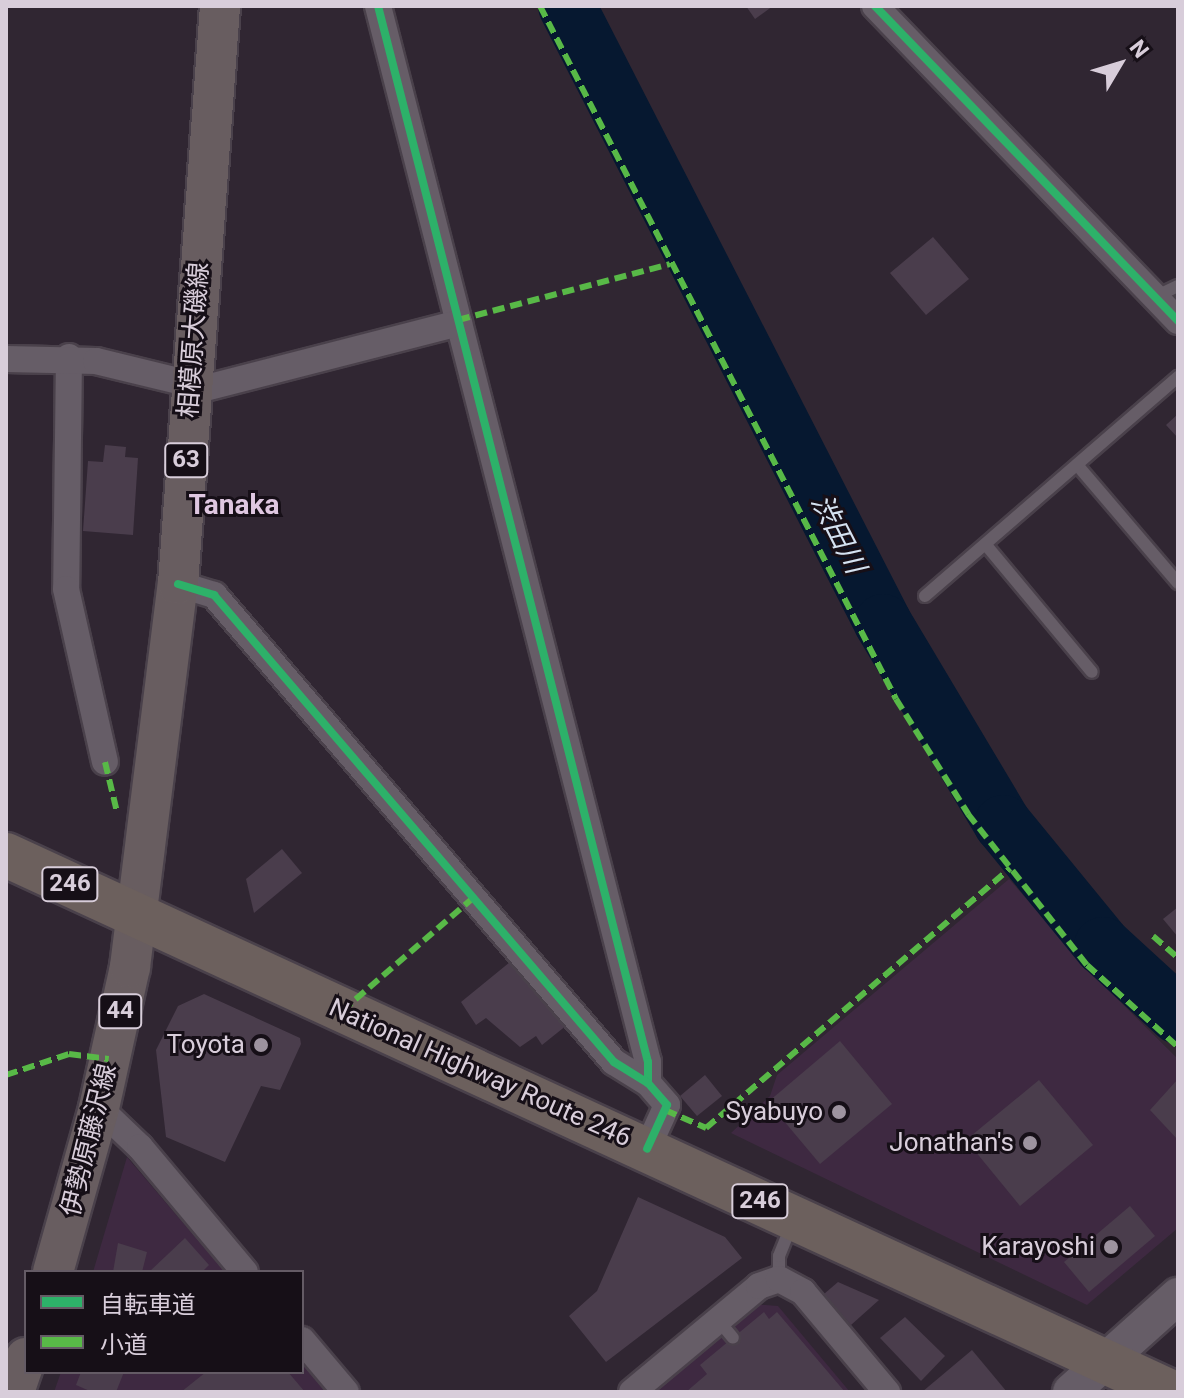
<!DOCTYPE html>
<meta charset="utf-8">
<style>
body{margin:0}
#map{position:relative;width:1184px;height:1398px;overflow:hidden;background:#302632;font-family:Roboto,"Noto Sans JP",sans-serif}
div>[style]{position:absolute}
.built>*{inset:0;background:#3e2941}
.river>*{height:58px;margin:-29px;padding:0 29px;transform-origin:29px;border-radius:29px;background:#061830}
.building>*{inset:0;background:#4a3d4c}
.roads{filter:drop-shadow(2px 0 #4a414b) drop-shadow(-2px 0 #4a414b) drop-shadow(0 2px #4a414b) drop-shadow(0 -2px #4a414b)}
.lane>*{height:12px;margin:-6px;padding:0 6px;transform-origin:6px;border-radius:6px;background:#665d67}
.street>*{height:26px;margin:-13px;padding:0 13px;transform-origin:13px;border-radius:13px;background:#665d67}
.secondary>*{height:36px;margin:-18px;padding:0 18px;transform-origin:18px;border-radius:18px;background:#665d67}
.primary>*{height:40px;margin:-20px;padding:0 20px;transform-origin:20px;border-radius:20px;background:#685d60}
.highway>*{height:44px;margin:-22px;padding:0 22px;transform-origin:22px;border-radius:22px;background:#6c605d}
.quiet>*{height:6px;margin-top:-3px;transform-origin:0;background:repeating-linear-gradient(90deg,#58b947 0 12px,transparent 0 18px)}
.cycleway>*{height:8px;margin:-4px;padding:0 4px;transform-origin:4px;border-radius:4px;background:#2db169}
.dots>*{width:22px;height:22px;translate:-50% -50%;box-sizing:border-box;border:4px solid #160f17;border-radius:50%}
span{translate:-50% -50%;white-space:nowrap;text-align:center;line-height:1.15;-webkit-text-stroke:6px #160f17;paint-order:stroke}
.shield-label span{padding:2px 6px;background:#160f17;border:2px solid;border-radius:6px;-webkit-text-stroke-width:0}
.shield-label{font-size:24px;color:#d8cdda;font-weight:700}
.street-label{font-size:26px;color:#d8cdda}
.poi-label{font-size:26px;color:#d8cdda}
.right{translate:-100% -50%;text-align:right}
.neighbourhood-label{font-size:28px;color:#dfc7e1;font-weight:700}
.water-label{font-size:28px;color:#d5e2f1;font-style:italic}
.frame{position:absolute;inset:0;border:8px solid #d8cdda;pointer-events:none}
.legend{position:absolute;left:24px;top:1270px;width:280px;height:104px;box-sizing:border-box;background:#160f17;border:2px solid #645b65;margin:0;padding:10px 14px;list-style:none;font-size:24px;color:#d8cdda}
.legend li{display:flex;align-items:center;gap:16px;height:40px}
.legend b{width:40px;border:2px solid #645b65}
.north{position:absolute;left:1080px;top:24px;width:80px;height:80px;-webkit-text-stroke:6px #160f17;paint-order:stroke;rotate:52deg;font-size:22px;font-weight:700;line-height:32px;text-align:center;color:#d8cdda}
.north::after{content:'';display:block;margin:auto;width:28px;height:36px;background:#d8cdda;clip-path:polygon(50% 0,100% 100%,50% 72%,0 100%)}
</style>
<div id="map">
<div class="built">
<div style="clip-path:polygon(1009px 879px,1091px 973px,1178px 1059px,1178px 1228px,1087px 1305px,731px 1133px,770px 1096px,777px 1075px)"></div>
<div style="clip-path:polygon(127px 1157px,225px 1272px,93px 1272px)"></div>
<div style="clip-path:polygon(753px 1304px,778px 1306px,850px 1392px,647px 1392px)"></div>
<div style="clip-path:polygon(302px 1362px,327px 1392px,54px 1392px,61px 1372px,302px 1372px)"></div>
</div>
<div class="river">
<div style="left:567px;top:6px;width:693px;rotate:62.88deg"></div>
<div style="left:883px;top:623px;width:234px;rotate:59.2deg"></div>
<div style="left:1003px;top:824px;width:158px;rotate:50.7deg"></div>
<div style="left:1103px;top:946px;width:102px;rotate:42.6deg"></div>
</div>
<div class="building">
<div style="clip-path:polygon(746px 6px,773px 6px,755px 19px)"></div>
<div style="clip-path:polygon(933px 237px,969px 279px,926px 315px,890px 273px)"></div>
<div style="clip-path:polygon(1178px 414px,1178px 438px,1166px 425px)"></div>
<div style="clip-path:polygon(105px 445px,126px 447px,125px 457px,138px 458px,133px 535px,83px 531px,88px 461px,103px 462px)"></div>
<div style="clip-path:polygon(282px 849px,302px 873px,254px 913px,246px 879px)"></div>
<div style="clip-path:polygon(1178px 907px,1178px 937px,1163px 919px)"></div>
<div style="clip-path:polygon(515px 958px,567px 1025px,542px 1045px,536px 1036px,520px 1047px,486px 1018px,476px 1025px,461px 1002px)"></div>
<div style="clip-path:polygon(204px 994px,300px 1038px,301px 1044px,280px 1090px,261px 1086px,225px 1162px,166px 1137px,156px 1050px,178px 1006px)"></div>
<div style="clip-path:polygon(840px 1041px,892px 1104px,820px 1164px,768px 1102px)"></div>
<div style="clip-path:polygon(705px 1075px,722px 1096px,697px 1116px,680px 1096px)"></div>
<div style="clip-path:polygon(1178px 1079px,1178px 1140px,1150px 1110px)"></div>
<div style="clip-path:polygon(1039px 1080px,1093px 1145px,1020px 1206px,966px 1140px)"></div>
<div style="clip-path:polygon(638px 1197px,725px 1237px,742px 1258px,606px 1362px,569px 1316px,597px 1291px)"></div>
<div style="clip-path:polygon(1130px 1206px,1155px 1236px,1089px 1292px,1064px 1262px)"></div>
<div style="clip-path:polygon(185px 1238px,209px 1265px,202px 1272px,149px 1272px)"></div>
<div style="clip-path:polygon(118px 1243px,147px 1252px,142px 1272px,113px 1272px)"></div>
<div style="clip-path:polygon(838px 1282px,879px 1300px,851px 1325px,824px 1294px)"></div>
<div style="clip-path:polygon(764px 1312px,769px 1319px,777px 1312px,845px 1392px,686px 1392px,707px 1374px,700px 1365px)"></div>
<div style="clip-path:polygon(905px 1317px,945px 1356px,921px 1381px,880px 1338px)"></div>
<div style="clip-path:polygon(972px 1350px,1007px 1392px,922px 1392px)"></div>
<div style="clip-path:polygon(81px 1372px,124px 1372px,116px 1392px,92px 1392px,76px 1385px)"></div>
<div style="clip-path:polygon(206px 1372px,288px 1372px,305px 1392px,181px 1392px)"></div>
</div>
<div class="roads">
<div class="lane">
<div style="left:1155px;top:297px;width:25px;rotate:-26deg"></div>
<div style="left:1078px;top:466px;width:154px;rotate:49.5deg"></div>
<div style="left:986px;top:545px;width:165px;rotate:50.2deg"></div>
<div style="left:925px;top:596px;width:335px;rotate:-40.9deg"></div>
<div style="left:779px;top:1279px;width:23px;rotate:-90deg"></div>
<div style="left:779px;top:1256px;width:35px;rotate:-68deg"></div>
<div style="left:718px;top:1320px;width:23px;rotate:50deg"></div>
</div>
<div class="street">
<div style="left:378px;top:6px;width:1090px;rotate:75.66deg"></div>
<div style="left:648px;top:1062px;width:21px;rotate:90deg"></div>
<div style="left:648px;top:1083px;width:29px;rotate:49deg"></div>
<div style="left:667px;top:1105px;width:48px;rotate:114.4deg"></div>
<div style="left:875px;top:6px;width:437px;rotate:46.1deg"></div>
<div style="left:69px;top:357px;width:232px;rotate:90.7deg"></div>
<div style="left:66px;top:589px;width:177px;rotate:77.3deg"></div>
<div style="left:6px;top:359px;width:90px;rotate:1.3deg"></div>
<div style="left:96px;top:361px;width:98px;rotate:13.6deg"></div>
<div style="left:190px;top:392px;width:278px;rotate:-14.4deg"></div>
<div style="left:178px;top:584px;width:38px;rotate:17deg"></div>
<div style="left:214px;top:595px;width:615px;rotate:49.42deg"></div>
<div style="left:614px;top:1062px;width:40px;rotate:32deg"></div>
<div style="left:99px;top:1108px;width:57px;rotate:43.6deg"></div>
<div style="left:140px;top:1147px;width:163px;rotate:50deg"></div>
<div style="left:302px;top:1340px;width:68px;rotate:49.8deg"></div>
<div style="left:632px;top:1392px;width:165px;rotate:-39.8deg"></div>
<div style="left:759px;top:1286px;width:21px;rotate:-19deg"></div>
<div style="left:779px;top:1279px;width:27px;rotate:28deg"></div>
<div style="left:803px;top:1292px;width:131px;rotate:50deg"></div>
</div>
<div class="secondary">
<div style="left:1071px;top:1392px;width:144px;rotate:-41.9deg"></div>
</div>
<div class="primary">
<div style="left:53px;top:1272px;width:170px;rotate:-74.3deg"></div>
<div style="left:99px;top:1108px;width:144px;rotate:-77.6deg"></div>
<div style="left:130px;top:967px;width:386px;rotate:-82.9deg"></div>
<div style="left:178px;top:584px;width:580px;rotate:-85.84deg"></div>
<div style="left:14px;top:1392px;width:36px;rotate:-71deg"></div>
</div>
<div class="highway">
<div style="left:6px;top:855px;width:1283px;rotate:24.75deg"></div>
</div>
</div>
<div class="quiet">
<div style="left:540px;top:6px;width:779px;rotate:62.81deg"></div>
<div style="left:896px;top:699px;width:136px;rotate:57.9deg"></div>
<div style="left:968px;top:814px;width:192px;rotate:51.8deg"></div>
<div style="left:1087px;top:965px;width:122px;rotate:42deg"></div>
<div style="left:458px;top:320px;width:219px;rotate:-14.8deg"></div>
<div style="left:105px;top:762px;width:51px;rotate:76.5deg"></div>
<div style="left:1153px;top:936px;width:33px;rotate:41deg"></div>
<div style="left:342px;top:1011px;width:173px;rotate:-40.8deg"></div>
<div style="left:6px;top:1075px;width:66px;rotate:-18.4deg"></div>
<div style="left:69px;top:1054px;width:40px;rotate:7.1deg"></div>
<div style="left:665px;top:1110px;width:45px;rotate:23.7deg"></div>
<div style="left:706px;top:1128px;width:400px;rotate:-40.5deg"></div>
</div>
<div class="cycleway">
<div style="left:378px;top:6px;width:1090px;rotate:75.66deg"></div>
<div style="left:648px;top:1062px;width:21px;rotate:90deg"></div>
<div style="left:648px;top:1083px;width:29px;rotate:49deg"></div>
<div style="left:667px;top:1105px;width:48px;rotate:114.4deg"></div>
<div style="left:875px;top:6px;width:437px;rotate:46.1deg"></div>
<div style="left:178px;top:584px;width:38px;rotate:17deg"></div>
<div style="left:214px;top:595px;width:615px;rotate:49.42deg"></div>
<div style="left:614px;top:1062px;width:40px;rotate:32deg"></div>
</div>
<div class="dots">
<div style="left:261px;top:1045px;background:#9d939f"></div>
<div style="left:839px;top:1112px;background:#9d939f"></div>
<div style="left:1030px;top:1143px;background:#9d939f"></div>
<div style="left:1111px;top:1247px;background:#9d939f"></div>
</div>
<div class="shield-label">
<span style="left:186px;top:460px">63</span>
<span style="left:70px;top:884px">246</span>
<span style="left:120px;top:1011px">44</span>
<span style="left:760px;top:1201px">246</span>
</div>
<div class="street-label">
<span style="left:194px;top:340px;rotate:-86deg">相模原大磯線</span>
<span style="left:480px;top:1073px;rotate:24deg">National Highway Route 246</span>
<span style="left:89px;top:1140px;rotate:-76deg">伊勢原藤沢線</span>
</div>
<div class="poi-label">
<span class="right" style="left:245px;top:1045px">Toyota</span>
<span class="right" style="left:823px;top:1112px">Syabuyo</span>
<span class="right" style="left:1014px;top:1143px">Jonathan's</span>
<span class="right" style="left:1095px;top:1247px">Karayoshi</span>
</div>
<div class="neighbourhood-label">
<span style="left:234px;top:505px">Tanaka</span>
</div>
<div class="water-label">
<span style="left:838px;top:534px;rotate:63deg">渋田川</span>
</div>
<div class="frame"></div>
<ul class="legend">
<li><b style="height:10px;background:#2db169"></b>自転車道</li>
<li><b style="height:10px;background:#58b947"></b>小道</li>
</ul>
<div class="north">N</div>
</div>
